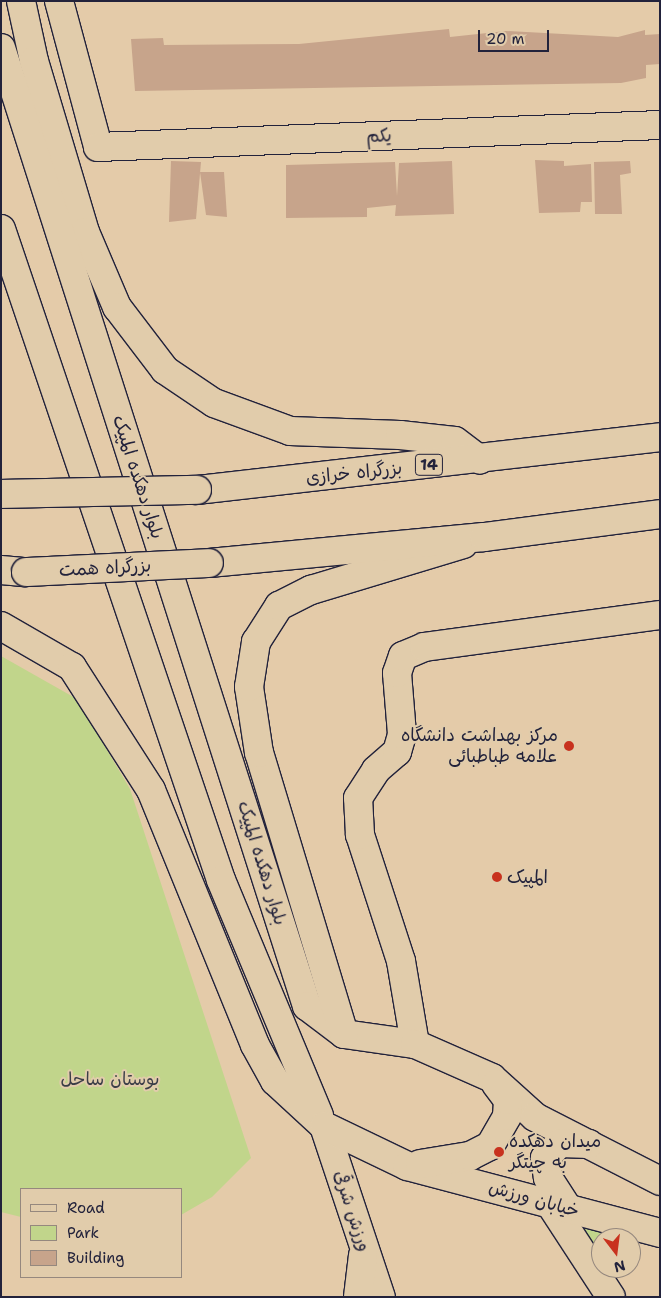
<!DOCTYPE html>
<meta charset="utf-8">
<style>
body{margin:0}
#map{position:relative;width:661px;height:1298px;overflow:hidden;background:#e4cba9;font-family:"Shantell Sans","Playpen Sans Arabic",sans-serif}
div>[style]{position:absolute}
.green>*{inset:0;background:#c1d58b}
.building>*{inset:0;background:#c7a48b}
.roads{filter:drop-shadow(1px 0 #22223b) drop-shadow(-1px 0 #22223b) drop-shadow(0 1px #22223b) drop-shadow(0 -1px #22223b)}
.minor>*{height:28px;margin:-14px;padding:0 14px;transform-origin:14px;border-radius:14px;background:#e1ccab}
.major>*{height:28px;margin:-14px;padding:0 14px;transform-origin:14px;border-radius:14px;background:#e1ccab}
.highway>*{height:28px;margin:-14px;padding:0 14px;transform-origin:14px;border-radius:14px;background:#e1ccab}
.bridges{filter:drop-shadow(1px 0 #22223b) drop-shadow(-1px 0 #22223b) drop-shadow(0 1px #22223b) drop-shadow(0 -1px #22223b)}
.highway-bridge>*{height:28px;margin:-14px;padding:0 14px;transform-origin:14px;border-radius:14px;background:#e1ccab}
.dots>*{width:14px;height:14px;translate:-50% -50%;box-sizing:border-box;border:2px solid #e1ccab;border-radius:50%}
span{translate:-50% -50%;white-space:nowrap;text-align:center;line-height:1.15;-webkit-text-stroke:4px #e1ccab;paint-order:stroke}
.shield-label span{padding:1px 4px;background:#e1ccab;border:1px solid;border-radius:4px;-webkit-text-stroke-width:0}
.shield-label{font-size:16px;color:#22223b;font-weight:700}
.street-label{font-size:18px;color:#22223b}
.poi-label{font-size:18px;color:#22223b}
.right{translate:-100% -50%;text-align:right}
.left{translate:0 -50%;text-align:left}
.park-label{font-size:18px;color:#3a3d47}
.frame{position:absolute;inset:0;border:2px solid #22223b;pointer-events:none}
.legend{position:absolute;left:20px;top:1188px;width:162px;height:90px;box-sizing:border-box;background:#e1ccab;border:1px solid #95887e;margin:0;padding:6px 9px;list-style:none;font-size:15px;color:#22223b}
.legend li{display:flex;align-items:center;gap:10px;height:25px}
.legend b{width:25px;border:1px solid #95887e}
.north{position:absolute;left:591px;top:1228px;width:50px;height:50px;box-sizing:border-box;background:#e1ccab;border:1px solid #95887e;border-radius:50%;rotate:165deg;font-size:14px;font-weight:700;line-height:20px;text-align:center;color:#22223b}
.north::after{content:'';display:block;margin:auto;width:18px;height:22px;background:#c8321e;clip-path:polygon(50% 0,100% 100%,50% 72%,0 100%)}
.scale{position:absolute;left:478px;top:30px;width:71px;height:22px;box-sizing:border-box;border:2px solid #22223b;border-top:0;padding-left:6px;font-size:15px;line-height:18px;white-space:nowrap;color:#22223b;-webkit-text-stroke:4px #e1ccab;paint-order:stroke}
</style>
<div id="map">
<div class="green">
<div style="clip-path:polygon(1px 656px,77px 699px,130px 789px,251px 1158px,212px 1197px,181px 1215px,181px 1189px,21px 1189px,21px 1217px,1px 1212px)"></div>
<div style="clip-path:polygon(569px 1218px,618px 1234px,616px 1238px,601px 1238px,601px 1268px)"></div>
</div>
<div class="building">
<div style="clip-path:polygon(449px 29px,450px 37px,506px 31px,618px 37px,645px 30px,645px 35px,660px 34px,660px 64px,646px 65px,646px 78px,621px 83px,135px 91px,131px 39px,163px 38px,164px 45px,299px 44px)"></div>
<div style="clip-path:polygon(535px 160px,564px 161px,564px 166px,591px 164px,592px 202px,581px 202px,580px 212px,539px 213px)"></div>
<div style="clip-path:polygon(171px 161px,201px 162px,196px 219px,169px 222px)"></div>
<div style="clip-path:polygon(452px 161px,454px 214px,395px 216px,396px 205px,367px 208px,367px 217px,286px 218px,286px 165px,395px 162px,397px 196px,399px 163px)"></div>
<div style="clip-path:polygon(630px 161px,631px 173px,620px 175px,622px 214px,595px 214px,594px 162px)"></div>
<div style="clip-path:polygon(200px 172px,224px 172px,227px 217px,206px 215px)"></div>
</div>
<div class="roads">
<div class="minor">
<div style="left:59px;top:1px;width:151px;rotate:75deg"></div>
<div style="left:98px;top:147px;width:562px;rotate:-2.24deg"></div>
<div style="left:415px;top:1044px;width:84px;rotate:-99.6deg"></div>
<div style="left:401px;top:961px;width:133px;rotate:-108deg"></div>
<div style="left:360px;top:835px;width:37px;rotate:-93deg"></div>
<div style="left:358px;top:798px;width:33px;rotate:-57deg"></div>
<div style="left:376px;top:770px;width:28px;rotate:-41deg"></div>
<div style="left:397px;top:752px;width:19px;rotate:-74deg"></div>
<div style="left:402px;top:734px;width:61px;rotate:-94.7deg"></div>
<div style="left:397px;top:673px;width:18px;rotate:-71deg"></div>
<div style="left:403px;top:656px;width:23px;rotate:-23deg"></div>
<div style="left:424px;top:647px;width:238px;rotate:-7.7deg"></div>
<div style="left:324px;top:1126px;width:180px;rotate:71.6deg"></div>
<div style="left:549px;top:1202px;width:113px;rotate:56.9deg"></div>
<div style="left:358px;top:1297px;width:42px;rotate:-83.2deg"></div>
</div>
<div class="major">
<div style="left:21px;top:1px;width:61px;rotate:77.8deg"></div>
<div style="left:34px;top:61px;width:178px;rotate:73.4deg"></div>
<div style="left:85px;top:232px;width:82px;rotate:66.9deg"></div>
<div style="left:117px;top:307px;width:79px;rotate:52.7deg"></div>
<div style="left:165px;top:370px;width:59px;rotate:34deg"></div>
<div style="left:214px;top:403px;width:81px;rotate:20.2deg"></div>
<div style="left:290px;top:431px;width:110px;rotate:2.1deg"></div>
<div style="left:400px;top:435px;width:55px;rotate:6.2deg"></div>
<div style="left:455px;top:441px;width:31px;rotate:37deg"></div>
<div style="left:1px;top:48px;width:1006px;rotate:72.29deg"></div>
<div style="left:307px;top:1006px;width:46px;rotate:37.1deg"></div>
<div style="left:344px;top:1034px;width:72px;rotate:8deg"></div>
<div style="left:415px;top:1044px;width:84px;rotate:23.8deg"></div>
<div style="left:492px;top:1078px;width:58px;rotate:42.2deg"></div>
<div style="left:535px;top:1117px;width:140px;rotate:27.1deg"></div>
<div style="left:1px;top:229px;width:687px;rotate:71.33deg"></div>
<div style="left:221px;top:880px;width:255px;rotate:67.4deg"></div>
<div style="left:1px;top:626px;width:82px;rotate:30deg"></div>
<div style="left:72px;top:667px;width:146px;rotate:57.3deg"></div>
<div style="left:151px;top:790px;width:275px;rotate:67.8deg"></div>
<div style="left:255px;top:1045px;width:41px;rotate:60.9deg"></div>
<div style="left:275px;top:1081px;width:67px;rotate:42.6deg"></div>
<div style="left:324px;top:1126px;width:92px;rotate:25.7deg"></div>
<div style="left:407px;top:1166px;width:262px;rotate:14.8deg"></div>
<div style="left:344px;top:1034px;width:294px;rotate:-106.8deg"></div>
<div style="left:259px;top:753px;width:67px;rotate:-98.6deg"></div>
<div style="left:249px;top:687px;width:46px;rotate:-81.2deg"></div>
<div style="left:256px;top:642px;width:43px;rotate:-57.4deg"></div>
<div style="left:279px;top:606px;width:36px;rotate:-27deg"></div>
<div style="left:311px;top:590px;width:159px;rotate:-16.8deg"></div>
<div style="left:420px;top:1164px;width:51px;rotate:-9.1deg"></div>
<div style="left:470px;top:1156px;width:22px;rotate:-27deg"></div>
<div style="left:490px;top:1146px;width:34px;rotate:-60deg"></div>
<div style="left:507px;top:1116px;width:16px;rotate:-86deg"></div>
<div style="left:508px;top:1100px;width:20px;rotate:-127deg"></div>
<div style="left:567px;top:1207px;width:35px;rotate:-123deg"></div>
<div style="left:548px;top:1178px;width:20px;rotate:-99deg"></div>
<div style="left:545px;top:1158px;width:21px;rotate:-45deg"></div>
<div style="left:560px;top:1143px;width:29px;rotate:2deg"></div>
</div>
<div class="highway">
<div style="left:197px;top:490px;width:466px;rotate:-6.5deg"></div>
<div style="left:209px;top:563px;width:276px;rotate:-5.4deg"></div>
<div style="left:484px;top:537px;width:177px;rotate:-7.4deg"></div>
<div style="left:1px;top:570px;width:25px;rotate:5deg"></div>
</div>
</div>
<div class="bridges">
<div class="highway-bridge">
<div style="left:1px;top:494px;width:196px;rotate:-1.2deg"></div>
<div style="left:26px;top:572px;width:183px;rotate:-2.8deg"></div>
</div>
</div>
<div class="dots">
<div style="left:569px;top:746px;background:#c8321e"></div>
<div style="left:497px;top:877px;background:#c8321e"></div>
<div style="left:499px;top:1152px;background:#c8321e"></div>
</div>
<div class="shield-label">
<span style="left:429px;top:465px">14</span>
</div>
<div class="street-label">
<span style="left:379px;top:136px;rotate:-2deg">یکم</span>
<span style="left:354px;top:473px;rotate:-6deg">بزرگراه خرازی</span>
<span style="left:138px;top:477px;rotate:72deg">بلوار دهکده المپیک</span>
<span style="left:105px;top:568px;rotate:-3deg">بزرگراه همت</span>
<span style="left:262px;top:863px;rotate:73deg">بلوار دهکده المپیک</span>
<span style="left:534px;top:1199px;rotate:16deg">خیابان ورزش</span>
<span style="left:352px;top:1211px;rotate:72deg">ورزش شرقی</span>
</div>
<div class="poi-label">
<span class="right" style="left:558px;top:746px">مرکز بهداشت دانشگاه<br>علامه طباطبائی</span>
<span class="left" style="left:507px;top:877px">المپیک</span>
<span class="left" style="left:509px;top:1152px">میدان دهکده<br>به چیتگر</span>
</div>
<div class="park-label">
<span style="left:110px;top:1079px">بوستان ساحل</span>
</div>
<div class="frame"></div>
<ul class="legend">
<li><b style="height:6px;background:#e1ccab"></b>Road</li>
<li><b style="height:14px;background:#c1d58b"></b>Park</li>
<li><b style="height:14px;background:#c7a48b"></b>Building</li>
</ul>
<div class="north">N</div>
<div class="scale">20 m</div>
</div>
